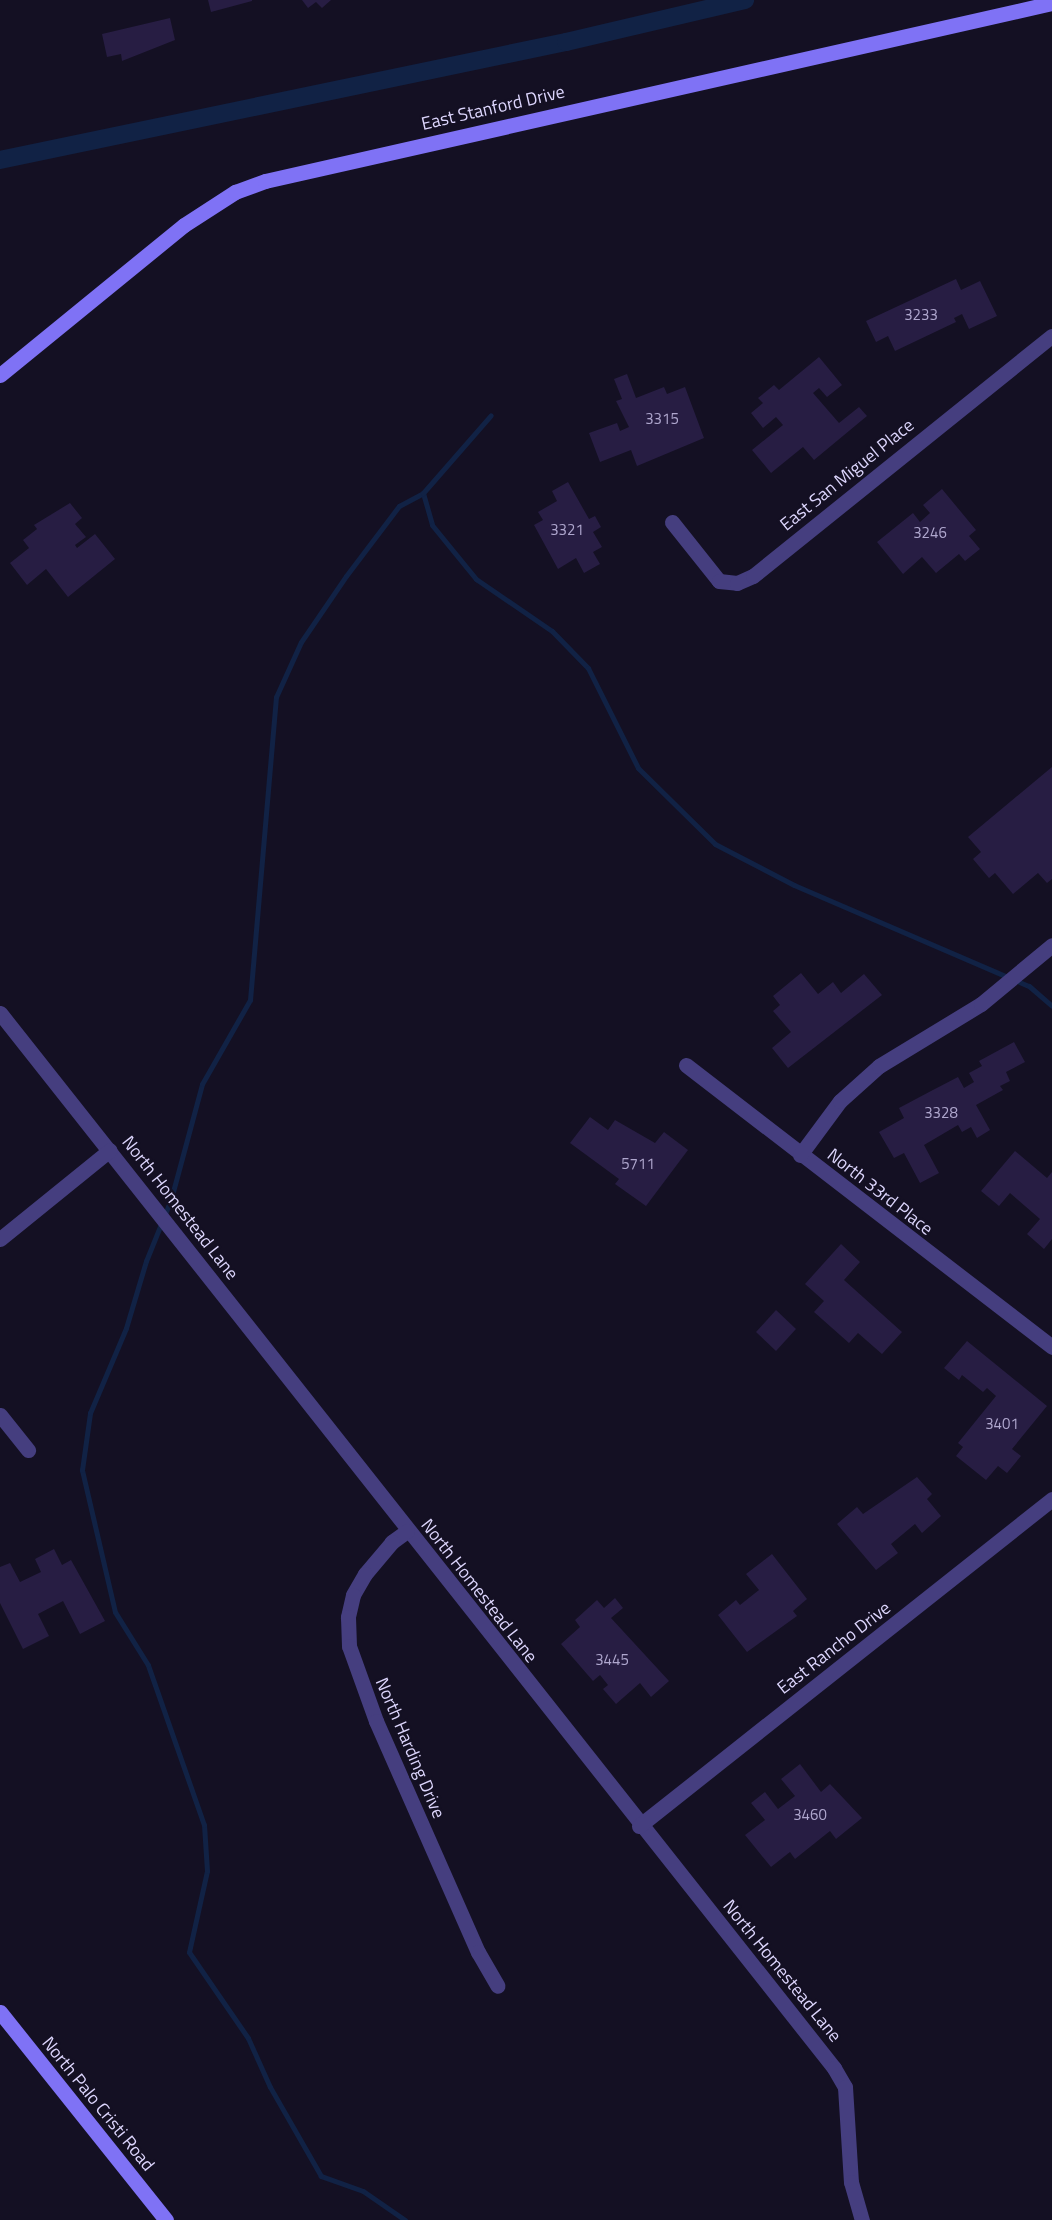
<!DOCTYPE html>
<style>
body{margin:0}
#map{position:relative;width:1052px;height:2220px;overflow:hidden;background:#141023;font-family:"Titillium Web",sans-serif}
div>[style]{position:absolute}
.stream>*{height:5px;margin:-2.5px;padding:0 2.5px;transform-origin:2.5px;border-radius:2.5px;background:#112245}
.canal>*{height:18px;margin:-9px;padding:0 9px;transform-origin:9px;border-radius:9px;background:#112245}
.building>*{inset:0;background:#271d43}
.street>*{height:15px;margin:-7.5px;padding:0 7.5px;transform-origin:7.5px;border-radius:7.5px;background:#453e7f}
.secondary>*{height:15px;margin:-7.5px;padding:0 7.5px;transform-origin:7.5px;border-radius:7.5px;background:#7f72f5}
span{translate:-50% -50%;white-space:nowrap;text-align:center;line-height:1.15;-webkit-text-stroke:4.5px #141023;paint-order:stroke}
.number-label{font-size:15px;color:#afa7ce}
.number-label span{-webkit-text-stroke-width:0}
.street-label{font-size:18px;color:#dcd5fc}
</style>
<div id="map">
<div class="stream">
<div style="left:423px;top:493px;width:33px;rotate:74deg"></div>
<div style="left:432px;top:525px;width:70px;rotate:50.8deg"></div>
<div style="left:476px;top:579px;width:92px;rotate:34.4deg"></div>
<div style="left:552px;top:631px;width:52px;rotate:45.8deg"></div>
<div style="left:588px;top:668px;width:112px;rotate:63.4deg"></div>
<div style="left:638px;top:768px;width:108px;rotate:44.6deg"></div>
<div style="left:715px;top:844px;width:89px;rotate:27.4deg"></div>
<div style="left:794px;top:885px;width:256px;rotate:23.3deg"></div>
<div style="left:1029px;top:986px;width:30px;rotate:41deg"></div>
<div style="left:405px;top:2220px;width:51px;rotate:-145.4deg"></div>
<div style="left:363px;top:2191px;width:45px;rotate:-160.3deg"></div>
<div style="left:321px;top:2176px;width:103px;rotate:-119.8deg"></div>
<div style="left:270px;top:2087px;width:54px;rotate:-114.2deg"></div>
<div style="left:248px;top:2038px;width:104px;rotate:-124.5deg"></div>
<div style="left:189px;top:1952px;width:83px;rotate:-77.5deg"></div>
<div style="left:207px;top:1871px;width:46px;rotate:-93.7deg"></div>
<div style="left:204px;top:1825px;width:170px;rotate:-109.3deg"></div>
<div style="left:148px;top:1665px;width:62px;rotate:-121.9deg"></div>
<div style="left:115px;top:1612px;width:146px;rotate:-103.1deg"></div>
<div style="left:82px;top:1470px;width:58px;rotate:-82deg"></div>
<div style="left:90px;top:1413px;width:92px;rotate:-67deg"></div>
<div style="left:126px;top:1328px;width:70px;rotate:-73.4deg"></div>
<div style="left:146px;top:1261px;width:67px;rotate:-68deg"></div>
<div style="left:171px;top:1199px;width:119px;rotate:-74.9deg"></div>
<div style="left:202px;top:1084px;width:97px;rotate:-60.3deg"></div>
<div style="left:250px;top:1000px;width:304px;rotate:-85.1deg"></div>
<div style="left:276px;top:697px;width:60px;rotate:-65.6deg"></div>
<div style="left:301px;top:642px;width:80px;rotate:-55.7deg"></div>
<div style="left:346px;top:576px;width:88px;rotate:-52.9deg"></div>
<div style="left:399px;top:506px;width:27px;rotate:-28deg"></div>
<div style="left:423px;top:493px;width:103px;rotate:-48.9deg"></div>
</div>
<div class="canal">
<div style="left:0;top:160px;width:578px;rotate:-11.78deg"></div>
<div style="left:566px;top:42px;width:184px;rotate:-13.2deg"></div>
</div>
<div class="building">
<div style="clip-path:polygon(208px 0,252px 0,252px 1px,211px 12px)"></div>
<div style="clip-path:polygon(302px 0,331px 0,322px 8px,316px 2px,308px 8px)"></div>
<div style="clip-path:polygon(170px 18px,175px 40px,122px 61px,121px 54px,107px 57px,102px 34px)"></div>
<div style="clip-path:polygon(956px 279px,961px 290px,980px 281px,997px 316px,969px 329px,962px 314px,954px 318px,956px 322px,895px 351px,888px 336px,876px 342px,866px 321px)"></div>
<div style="clip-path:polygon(819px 357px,842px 385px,827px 397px,819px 388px,813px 393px,839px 423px,859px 407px,867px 416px,814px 460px,803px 447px,771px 473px,752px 450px,783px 425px,776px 417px,763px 428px,751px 413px,763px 403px,758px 398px,774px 385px,779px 390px)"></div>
<div style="clip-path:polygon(627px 374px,636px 398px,664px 387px,667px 394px,685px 387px,704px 438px,637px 466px,631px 450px,600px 462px,589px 433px,617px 423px,620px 431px,629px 427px,616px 401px,622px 399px,614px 379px)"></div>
<div style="clip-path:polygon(568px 482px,589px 519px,595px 516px,601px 527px,593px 532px,602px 547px,593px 552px,600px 564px,584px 573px,576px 558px,558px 569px,534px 525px,543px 520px,538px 512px,557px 501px,552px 491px)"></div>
<div style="clip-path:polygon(942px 489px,976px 530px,969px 536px,980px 549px,965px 561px,959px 554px,936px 573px,922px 557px,903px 574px,877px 542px,913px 513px,920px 522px,930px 513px,923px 505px)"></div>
<div style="clip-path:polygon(70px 503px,82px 518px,75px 524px,86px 537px,75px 545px,77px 548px,95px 534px,115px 559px,68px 597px,46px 569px,27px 585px,10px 563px,29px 548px,23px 540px,37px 529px,34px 525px)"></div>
<div style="clip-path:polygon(1052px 767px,1052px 879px,1047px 883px,1038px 873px,1013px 894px,995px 873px,989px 878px,973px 859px,981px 852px,968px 837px)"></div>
<div style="clip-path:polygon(801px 973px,818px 994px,833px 982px,841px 993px,864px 974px,882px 995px,788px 1068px,772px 1048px,791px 1032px,773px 1011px,780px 1005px,773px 996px)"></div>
<div style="clip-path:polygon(1014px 1042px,1025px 1062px,1006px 1072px,1010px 1081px,1000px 1086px,1003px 1090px,976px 1105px,990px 1130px,977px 1138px,971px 1127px,962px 1132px,958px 1125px,924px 1145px,939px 1173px,920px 1183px,904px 1153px,894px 1158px,879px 1132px,904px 1118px,899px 1108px,931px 1091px,958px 1077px,964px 1088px,974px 1082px,969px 1073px,982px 1066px,979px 1061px)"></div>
<div style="clip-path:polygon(590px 1117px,608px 1130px,615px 1120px,655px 1143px,664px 1132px,688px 1150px,646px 1206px,615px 1184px,619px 1179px,570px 1143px)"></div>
<div style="clip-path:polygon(1015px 1151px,1047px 1178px,1052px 1172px,1052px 1239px,1044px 1249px,1027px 1234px,1040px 1219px,1010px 1193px,999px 1206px,981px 1191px)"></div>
<div style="clip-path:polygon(841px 1244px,860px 1262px,844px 1280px,902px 1332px,882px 1354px,858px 1333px,849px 1343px,814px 1312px,824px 1301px,805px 1284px)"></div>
<div style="clip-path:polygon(776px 1310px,796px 1329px,776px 1351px,756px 1332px)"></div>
<div style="clip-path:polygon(967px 1341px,1047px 1406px,1012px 1449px,1021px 1456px,1007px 1473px,998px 1466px,986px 1480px,956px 1456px,963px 1447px,958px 1443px,996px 1396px,987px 1388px,983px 1392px,962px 1375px,959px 1380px,944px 1368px)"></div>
<div style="clip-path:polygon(917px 1477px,932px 1494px,927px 1499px,941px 1516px,922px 1533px,915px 1524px,891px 1544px,898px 1553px,876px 1570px,837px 1524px,857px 1507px,863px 1514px)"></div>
<div style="clip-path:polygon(54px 1549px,62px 1565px,71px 1560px,105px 1621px,80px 1634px,63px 1601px,38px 1614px,49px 1636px,23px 1649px,0 1603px,0 1567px,10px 1563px,20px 1582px,41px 1572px,35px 1559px)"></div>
<div style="clip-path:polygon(772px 1554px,807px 1599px,793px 1611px,797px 1616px,747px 1652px,718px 1615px,736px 1600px,740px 1605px,759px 1590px,746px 1574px)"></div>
<div style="clip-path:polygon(615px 1598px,623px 1608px,611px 1618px,669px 1681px,651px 1697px,640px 1683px,616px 1704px,603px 1689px,608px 1685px,600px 1675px,593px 1681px,561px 1644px,580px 1627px,575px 1620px,597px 1600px,604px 1608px)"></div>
<div style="clip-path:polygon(800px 1764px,821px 1792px,830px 1784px,862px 1818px,836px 1839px,830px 1831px,795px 1859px,790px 1852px,771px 1867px,745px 1835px,765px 1820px,751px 1803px,765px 1792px,778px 1809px,795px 1796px,781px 1779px)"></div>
</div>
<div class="street">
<div style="left:672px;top:522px;width:75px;rotate:51.5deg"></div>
<div style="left:719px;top:581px;width:18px;rotate:6deg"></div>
<div style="left:737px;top:583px;width:17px;rotate:-24deg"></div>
<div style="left:753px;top:576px;width:383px;rotate:-38.8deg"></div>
<div style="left:0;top:1013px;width:1345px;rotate:51.67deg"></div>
<div style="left:834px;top:2068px;width:22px;rotate:60deg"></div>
<div style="left:845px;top:2087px;width:95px;rotate:86.4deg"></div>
<div style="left:851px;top:2182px;width:40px;rotate:74deg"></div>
<div style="left:686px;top:1065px;width:462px;rotate:37.6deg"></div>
<div style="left:800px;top:1155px;width:67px;rotate:-53.5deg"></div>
<div style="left:840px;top:1101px;width:52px;rotate:-41.9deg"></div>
<div style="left:879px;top:1066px;width:119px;rotate:-31.3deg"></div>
<div style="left:981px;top:1004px;width:92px;rotate:-39.7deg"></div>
<div style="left:0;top:1239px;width:141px;rotate:-39deg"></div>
<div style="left:0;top:1415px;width:45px;rotate:51.3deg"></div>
<div style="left:407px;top:1531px;width:19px;rotate:144deg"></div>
<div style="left:392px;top:1542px;width:42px;rotate:130.2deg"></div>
<div style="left:365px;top:1574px;width:24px;rotate:120deg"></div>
<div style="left:353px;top:1595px;width:23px;rotate:103deg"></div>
<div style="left:348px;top:1617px;width:29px;rotate:88deg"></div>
<div style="left:349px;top:1646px;width:80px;rotate:70.2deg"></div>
<div style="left:376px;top:1721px;width:253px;rotate:66.2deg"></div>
<div style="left:478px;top:1952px;width:39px;rotate:60deg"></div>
<div style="left:639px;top:1826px;width:527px;rotate:-38.37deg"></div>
</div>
<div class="secondary">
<div style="left:0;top:375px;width:237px;rotate:-39.2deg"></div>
<div style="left:184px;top:225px;width:61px;rotate:-32.9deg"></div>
<div style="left:235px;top:192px;width:32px;rotate:-20deg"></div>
<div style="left:265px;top:181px;width:807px;rotate:-12.74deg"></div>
<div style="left:0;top:2012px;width:266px;rotate:51.4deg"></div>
</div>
<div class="number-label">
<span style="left:921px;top:315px">3233</span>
<span style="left:662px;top:419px">3315</span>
<span style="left:567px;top:530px">3321</span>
<span style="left:930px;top:533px">3246</span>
<span style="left:941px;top:1113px">3328</span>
<span style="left:638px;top:1164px">5711</span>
<span style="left:1002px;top:1424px">3401</span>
<span style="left:612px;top:1660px">3445</span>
<span style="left:810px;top:1815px">3460</span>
</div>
<div class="street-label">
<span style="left:493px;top:108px;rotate:-13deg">East Stanford Drive</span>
<span style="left:847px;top:475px;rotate:-39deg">East San Miguel Place</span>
<span style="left:880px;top:1192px;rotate:38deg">North 33rd Place</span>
<span style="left:180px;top:1208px;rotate:52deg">North Homestead Lane</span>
<span style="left:479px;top:1591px;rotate:52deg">North Homestead Lane</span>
<span style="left:834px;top:1648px;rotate:-38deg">East Rancho Drive</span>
<span style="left:410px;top:1748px;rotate:67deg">North Harding Drive</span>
<span style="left:782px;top:1971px;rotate:51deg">North Homestead Lane</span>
<span style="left:98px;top:2104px;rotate:51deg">North Palo Cristi Road</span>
</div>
</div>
